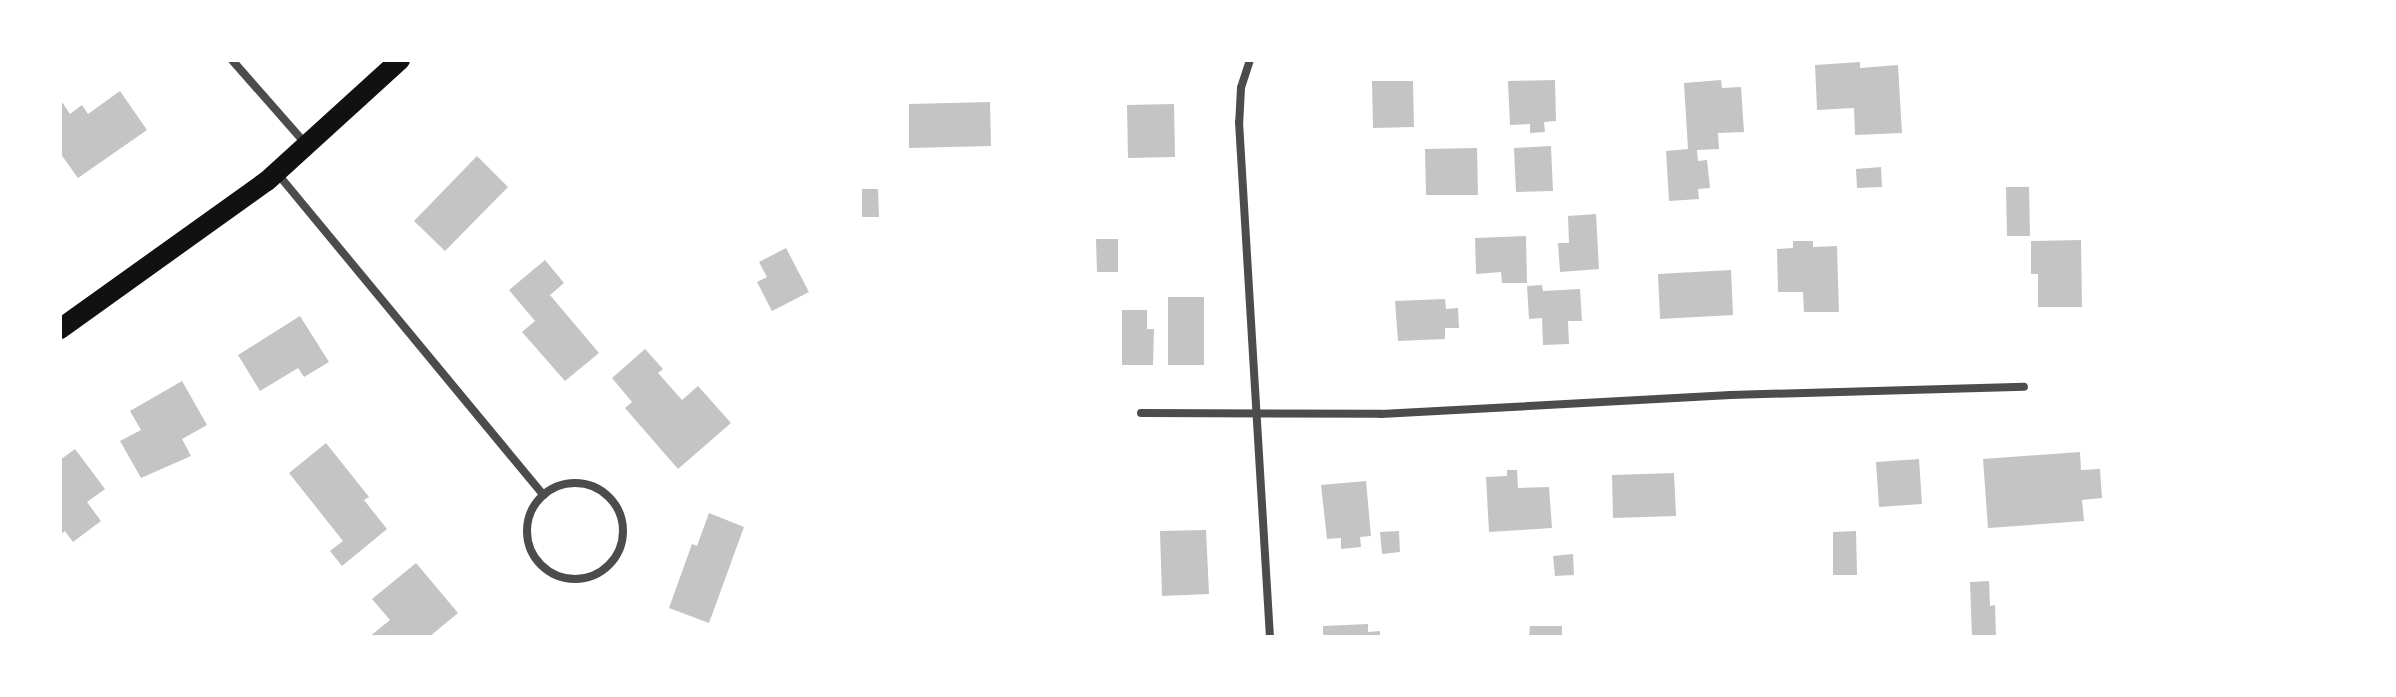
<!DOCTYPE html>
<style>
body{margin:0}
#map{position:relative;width:2396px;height:697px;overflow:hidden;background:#fff;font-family:"Fira Sans Condensed",sans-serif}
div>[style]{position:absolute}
.building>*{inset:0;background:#c4c4c4}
.minor>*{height:8px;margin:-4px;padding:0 4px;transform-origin:4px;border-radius:4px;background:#4c4c4c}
.minor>.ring{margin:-4px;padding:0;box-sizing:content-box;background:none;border:8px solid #4c4c4c;border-radius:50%}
.primary>*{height:20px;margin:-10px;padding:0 10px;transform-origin:10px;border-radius:10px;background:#111}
span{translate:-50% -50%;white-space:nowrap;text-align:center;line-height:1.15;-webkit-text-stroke:8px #fff;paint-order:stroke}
.frame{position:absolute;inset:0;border:62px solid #fff;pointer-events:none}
</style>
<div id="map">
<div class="building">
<div style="clip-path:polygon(1860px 62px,1860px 68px,1898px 65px,1902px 133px,1855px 135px,1854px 108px,1817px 110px,1815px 65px)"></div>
<div style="clip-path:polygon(1555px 80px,1556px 121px,1544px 122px,1545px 132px,1530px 133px,1530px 124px,1510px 125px,1508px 81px)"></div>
<div style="clip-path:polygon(1721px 80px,1722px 88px,1741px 87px,1744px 132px,1718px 133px,1719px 149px,1697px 150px,1698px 161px,1707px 160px,1710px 188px,1698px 189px,1699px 199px,1669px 201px,1666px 151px,1688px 149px,1684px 83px)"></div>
<div style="clip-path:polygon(1372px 81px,1413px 81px,1414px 127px,1373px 128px)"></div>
<div style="clip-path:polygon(120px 91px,147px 130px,78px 178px,60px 153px,60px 99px,70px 114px,82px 105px,88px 114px)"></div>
<div style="clip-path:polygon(990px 102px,991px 146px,909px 148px,909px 104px)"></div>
<div style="clip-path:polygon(1174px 104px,1175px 157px,1128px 158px,1127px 105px)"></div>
<div style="clip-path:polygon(1551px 146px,1553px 191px,1516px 192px,1514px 148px)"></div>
<div style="clip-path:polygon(1477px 148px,1478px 195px,1426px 195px,1425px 149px)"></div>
<div style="clip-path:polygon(477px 156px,508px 187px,445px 251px,414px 221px)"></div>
<div style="clip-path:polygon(1881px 167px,1882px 187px,1857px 188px,1856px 169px)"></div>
<div style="clip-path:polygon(2006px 187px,2029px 187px,2030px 236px,2007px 236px)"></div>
<div style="clip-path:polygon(862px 189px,878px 189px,879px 217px,862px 217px)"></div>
<div style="clip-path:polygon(1596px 214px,1599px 269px,1560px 272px,1558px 243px,1569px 243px,1568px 216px)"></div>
<div style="clip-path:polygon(1526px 236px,1527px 283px,1502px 283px,1501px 272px,1476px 274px,1475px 238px)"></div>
<div style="clip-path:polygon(1096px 239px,1118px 239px,1118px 272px,1097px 272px)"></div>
<div style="clip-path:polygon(2081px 240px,2082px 307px,2038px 307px,2038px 274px,2031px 274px,2031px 241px)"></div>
<div style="clip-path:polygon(1793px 241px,1813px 241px,1813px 247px,1837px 246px,1839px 312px,1804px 312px,1803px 292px,1778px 292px,1777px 249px,1793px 248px)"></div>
<div style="clip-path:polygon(786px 248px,809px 292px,772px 311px,757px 282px,767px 277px,759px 262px)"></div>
<div style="clip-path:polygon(545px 260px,564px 283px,550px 295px,599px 353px,565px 381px,522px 332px,535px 321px,509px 290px)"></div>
<div style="clip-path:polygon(1731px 270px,1733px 315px,1660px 319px,1658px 274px)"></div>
<div style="clip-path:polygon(1542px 285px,1543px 291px,1580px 289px,1582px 321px,1568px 321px,1569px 344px,1543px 345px,1542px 318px,1529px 319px,1527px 286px)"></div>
<div style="clip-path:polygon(1168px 297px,1204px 297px,1204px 365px,1168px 365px)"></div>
<div style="clip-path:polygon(1445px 299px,1446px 309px,1458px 308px,1459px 328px,1445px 328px,1445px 339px,1398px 341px,1395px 301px)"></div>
<div style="clip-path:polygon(1122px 310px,1147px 310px,1147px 329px,1154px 329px,1153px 365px,1122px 365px)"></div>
<div style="clip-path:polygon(300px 316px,329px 362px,304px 377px,298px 368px,260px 391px,238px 355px)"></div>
<div style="clip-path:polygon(645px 349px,663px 369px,658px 373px,682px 400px,698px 386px,731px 423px,678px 469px,625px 408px,632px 402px,612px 378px)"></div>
<div style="clip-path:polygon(182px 381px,207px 425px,182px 439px,191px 456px,141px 478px,120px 441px,141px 430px,130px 411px)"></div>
<div style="clip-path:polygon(326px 443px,369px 497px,364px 500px,387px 529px,342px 566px,330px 551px,343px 541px,289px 473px)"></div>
<div style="clip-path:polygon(75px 449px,105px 489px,87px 502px,101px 521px,73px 542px,65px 531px,60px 535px,60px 460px)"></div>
<div style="clip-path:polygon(2080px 452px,2081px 470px,2100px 469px,2102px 498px,2082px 500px,2084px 521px,1988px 528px,1983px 459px)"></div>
<div style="clip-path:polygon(1919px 459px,1922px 504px,1879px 507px,1876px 462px)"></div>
<div style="clip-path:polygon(1507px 470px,1517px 470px,1518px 488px,1549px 487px,1552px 528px,1489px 532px,1486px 477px,1507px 476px)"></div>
<div style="clip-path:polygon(1674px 473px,1676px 516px,1613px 518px,1612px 475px)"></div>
<div style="clip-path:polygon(1366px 481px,1371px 536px,1360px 537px,1361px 547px,1341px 549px,1341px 538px,1327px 539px,1321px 485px)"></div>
<div style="clip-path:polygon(709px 513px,744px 527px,709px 623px,669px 608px,692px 544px,697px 546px)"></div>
<div style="clip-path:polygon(1206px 530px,1209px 594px,1162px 596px,1160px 531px)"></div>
<div style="clip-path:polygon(1399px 531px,1400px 552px,1382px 554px,1380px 532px)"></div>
<div style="clip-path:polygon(1856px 531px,1857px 575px,1833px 575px,1833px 532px)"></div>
<div style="clip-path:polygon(1573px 554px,1574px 575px,1555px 576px,1553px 556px)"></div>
<div style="clip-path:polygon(416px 563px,458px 613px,429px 637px,369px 637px,390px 620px,372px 599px)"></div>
<div style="clip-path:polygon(1989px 581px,1990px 606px,1995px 605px,1996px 637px,1972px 637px,1970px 582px)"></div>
<div style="clip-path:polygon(1368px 624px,1368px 632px,1380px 631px,1380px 637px,1323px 637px,1323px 626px)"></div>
<div style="clip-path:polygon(1530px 626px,1562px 626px,1562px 637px,1529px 637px)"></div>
</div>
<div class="minor">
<div style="left:232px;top:60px;width:111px;rotate:48.7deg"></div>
<div style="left:1250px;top:60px;width:29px;rotate:108deg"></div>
<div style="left:1241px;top:88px;width:34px;rotate:93deg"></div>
<div style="left:1239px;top:122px;width:516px;rotate:86.56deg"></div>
<div style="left:277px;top:173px;width:418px;rotate:50.4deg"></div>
<div style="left:1141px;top:413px;width:240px;rotate:0.2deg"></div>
<div style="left:1381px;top:414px;width:350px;rotate:-3.1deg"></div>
<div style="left:1730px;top:395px;width:294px;rotate:-1.6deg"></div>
<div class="ring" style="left:527px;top:483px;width:88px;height:88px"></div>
</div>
<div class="primary">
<div style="left:60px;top:329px;width:254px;rotate:-35.6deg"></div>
<div style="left:267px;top:181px;width:180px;rotate:-42.3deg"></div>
</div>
<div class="frame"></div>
</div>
